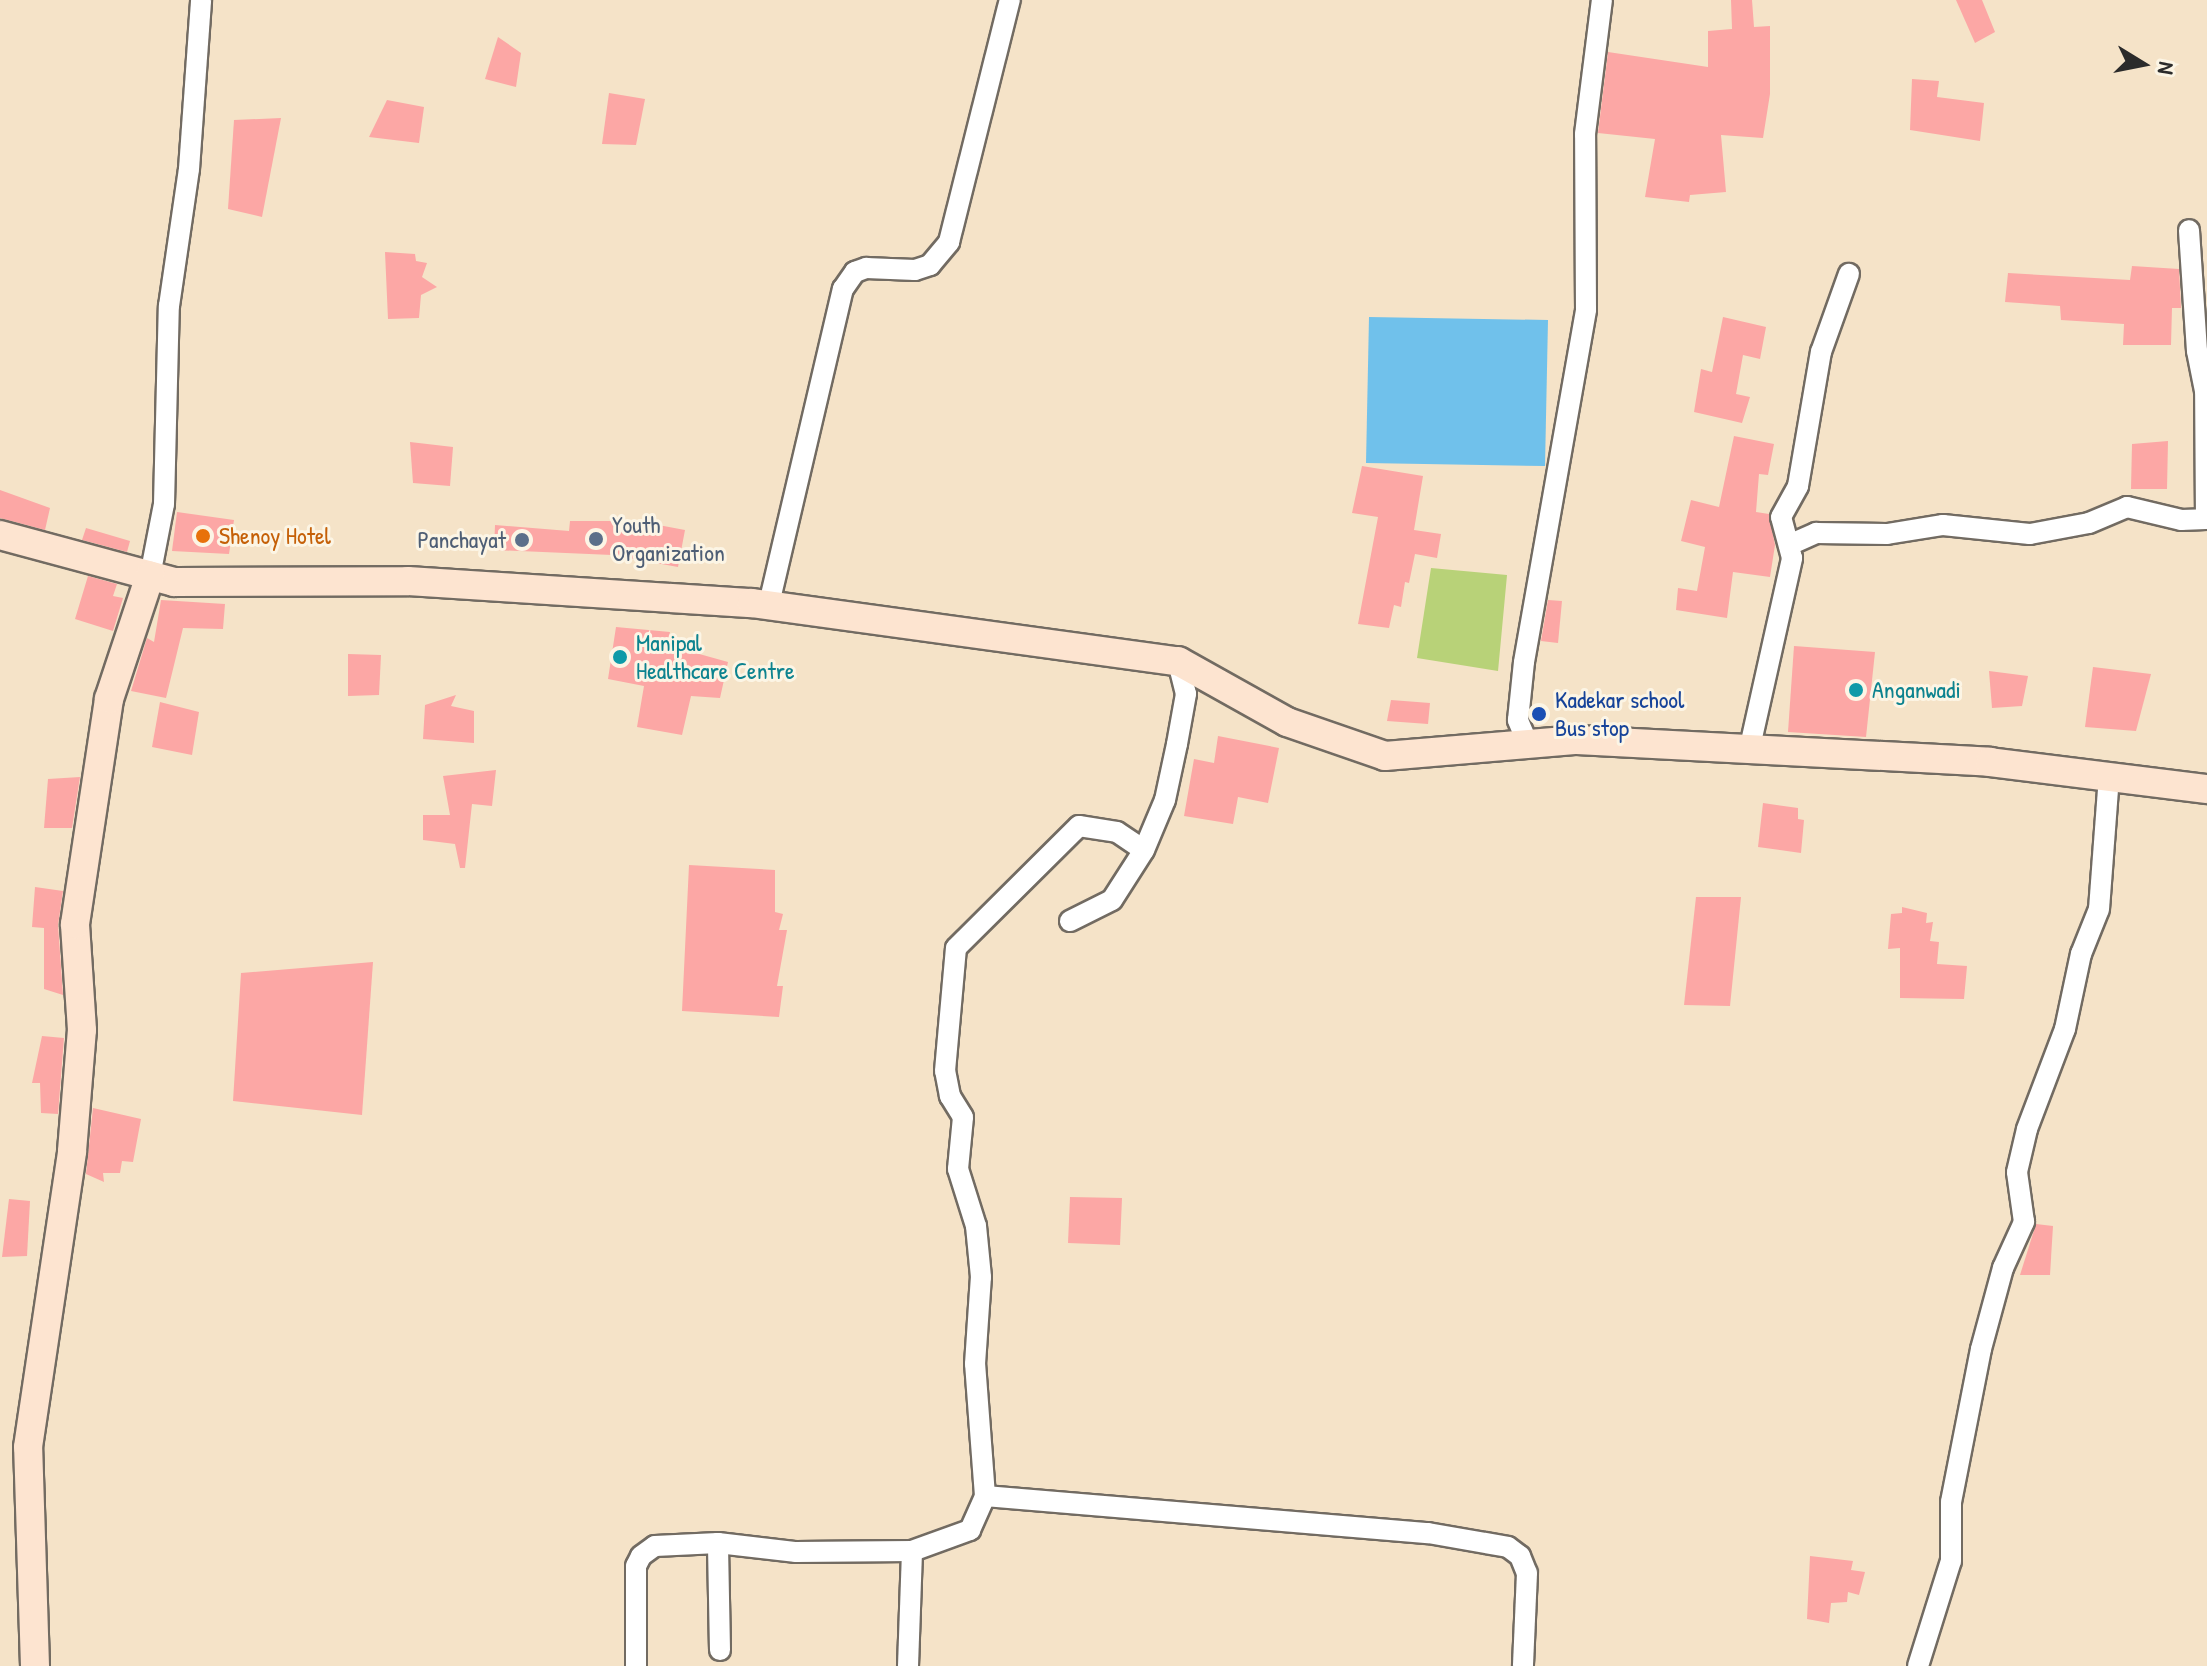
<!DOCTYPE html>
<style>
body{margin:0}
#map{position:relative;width:2207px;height:1666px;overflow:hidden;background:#f5e3c8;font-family:"Patrick Hand",sans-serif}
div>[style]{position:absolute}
.green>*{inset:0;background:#b8d278}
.water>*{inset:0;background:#70c1eb}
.building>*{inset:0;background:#fca7a5}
.roads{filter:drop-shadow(2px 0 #726b62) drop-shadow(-2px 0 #726b62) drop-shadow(0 2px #726b62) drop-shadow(0 -2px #726b62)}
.street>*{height:20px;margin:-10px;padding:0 10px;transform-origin:10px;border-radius:10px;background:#fff}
.secondary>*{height:28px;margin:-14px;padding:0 14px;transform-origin:14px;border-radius:14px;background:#fde4d0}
.dots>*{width:22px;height:22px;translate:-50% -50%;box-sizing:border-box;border:4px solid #fcf5e5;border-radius:50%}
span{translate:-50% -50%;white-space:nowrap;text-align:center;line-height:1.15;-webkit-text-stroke:6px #fcf5e5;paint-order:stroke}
.service-label{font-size:24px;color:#4e5e75}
.left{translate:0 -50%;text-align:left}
.right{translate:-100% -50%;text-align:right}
.food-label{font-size:24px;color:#c56008}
.culture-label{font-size:24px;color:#0d838f}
.transit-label{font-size:24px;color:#164399}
.north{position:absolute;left:2103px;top:24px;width:80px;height:80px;-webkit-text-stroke:6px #fcf5e5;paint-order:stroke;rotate:100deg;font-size:22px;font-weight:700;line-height:32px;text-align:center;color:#2b2b2b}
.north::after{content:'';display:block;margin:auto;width:28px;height:36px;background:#2b2b2b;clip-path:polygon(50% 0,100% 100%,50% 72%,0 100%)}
</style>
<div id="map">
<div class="green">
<div style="clip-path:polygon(1431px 568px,1507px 575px,1498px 671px,1417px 658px)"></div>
</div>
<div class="water">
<div style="clip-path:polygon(1369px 317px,1548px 320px,1545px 466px,1366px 463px)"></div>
</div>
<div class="building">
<div style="clip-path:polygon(1731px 0,1752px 0,1754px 27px,1770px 26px,1770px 94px,1763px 138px,1721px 135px,1726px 192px,1690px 195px,1689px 202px,1645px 197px,1655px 139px,1598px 133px,1608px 52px,1708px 67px,1708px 31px,1732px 29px)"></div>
<div style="clip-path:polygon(1956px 0,1982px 0,1995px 32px,1975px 43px)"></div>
<div style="clip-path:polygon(498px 37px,521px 53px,516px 87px,485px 79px)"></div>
<div style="clip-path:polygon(1912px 79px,1939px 81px,1937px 97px,1984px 103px,1980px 141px,1910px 130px)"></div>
<div style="clip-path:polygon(609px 93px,645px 99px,636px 145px,602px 144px)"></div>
<div style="clip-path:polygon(387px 100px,424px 107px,419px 143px,369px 137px)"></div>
<div style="clip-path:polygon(281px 118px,262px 217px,228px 209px,234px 120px)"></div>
<div style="clip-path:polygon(385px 252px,415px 254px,416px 261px,427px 263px,422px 277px,437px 287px,421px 295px,419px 318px,388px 319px)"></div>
<div style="clip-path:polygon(2132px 266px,2179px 269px,2181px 308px,2172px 308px,2171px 345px,2123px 345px,2124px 324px,2061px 320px,2060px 306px,2005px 302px,2008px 273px,2130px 280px)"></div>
<div style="clip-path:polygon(1723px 317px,1766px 327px,1760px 359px,1743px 355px,1736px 394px,1750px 397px,1742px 423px,1694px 412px,1701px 369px,1712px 372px)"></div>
<div style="clip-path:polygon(1734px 436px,1774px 444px,1768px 475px,1759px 474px,1756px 512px,1769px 514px,1775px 545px,1770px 577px,1733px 572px,1727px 618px,1676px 610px,1678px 588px,1697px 591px,1705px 547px,1681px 541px,1691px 500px,1719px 507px)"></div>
<div style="clip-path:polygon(2168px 441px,2167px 489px,2131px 489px,2132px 444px)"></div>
<div style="clip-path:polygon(410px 442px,453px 447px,450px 486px,413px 483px)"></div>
<div style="clip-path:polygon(1362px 466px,1423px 476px,1414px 530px,1441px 534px,1437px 558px,1415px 554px,1409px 583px,1405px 582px,1401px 607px,1394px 605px,1389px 628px,1358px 624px,1378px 517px,1352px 513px)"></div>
<div style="clip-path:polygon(0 490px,50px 508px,45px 530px,0 518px)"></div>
<div style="clip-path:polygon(177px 512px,234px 520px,229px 554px,172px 551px)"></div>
<div style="clip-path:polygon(570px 521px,637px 521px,685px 530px,678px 567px,612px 555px,494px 550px,495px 525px,569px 531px)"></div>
<div style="clip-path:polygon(86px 528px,130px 541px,127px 552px,82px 540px)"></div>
<div style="clip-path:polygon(88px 576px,117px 584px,113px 596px,123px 598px,113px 631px,75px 619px)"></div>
<div style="clip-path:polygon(161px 600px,225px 604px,223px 629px,183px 628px,166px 698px,131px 691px,147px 638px,154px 642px)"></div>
<div style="clip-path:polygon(1548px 600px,1562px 601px,1558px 643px,1541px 641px)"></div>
<div style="clip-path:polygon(616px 627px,670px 632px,667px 645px,728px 662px,720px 698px,691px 696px,682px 735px,637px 727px,644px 686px,608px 679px)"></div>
<div style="clip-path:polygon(1794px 646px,1875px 652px,1866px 737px,1788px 732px)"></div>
<div style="clip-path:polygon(348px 654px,381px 655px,379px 695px,348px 696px)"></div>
<div style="clip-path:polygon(2093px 667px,2151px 674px,2136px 731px,2085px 727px)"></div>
<div style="clip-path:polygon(1989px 671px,2028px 676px,2022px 706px,1992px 708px)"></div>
<div style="clip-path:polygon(456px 695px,451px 706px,474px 711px,474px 743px,423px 739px,425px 705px)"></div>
<div style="clip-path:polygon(1391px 700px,1430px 703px,1428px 724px,1387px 721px)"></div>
<div style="clip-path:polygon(160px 702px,199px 712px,192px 755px,152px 747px)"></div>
<div style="clip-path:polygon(1218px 736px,1279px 748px,1268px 803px,1238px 797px,1233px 824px,1184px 816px,1194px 759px,1214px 763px)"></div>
<div style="clip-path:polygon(496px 770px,492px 806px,472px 804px,465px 868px,460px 868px,455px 844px,423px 840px,423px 815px,450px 815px,443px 776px)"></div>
<div style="clip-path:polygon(80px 777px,72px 828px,44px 828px,48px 779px)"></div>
<div style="clip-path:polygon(1763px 803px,1798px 808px,1798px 819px,1804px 820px,1801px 853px,1758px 847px)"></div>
<div style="clip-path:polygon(689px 865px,775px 870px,775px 912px,783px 914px,779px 930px,787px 930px,777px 986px,783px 986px,779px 1017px,682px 1011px)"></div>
<div style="clip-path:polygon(35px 887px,63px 891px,58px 925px,63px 995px,44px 989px,44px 928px,32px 927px)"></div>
<div style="clip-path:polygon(1696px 897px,1741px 897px,1730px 1006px,1684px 1005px)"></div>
<div style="clip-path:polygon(1902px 907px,1927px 913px,1926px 923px,1933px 922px,1930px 941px,1939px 942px,1937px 964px,1967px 966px,1964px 999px,1900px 998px,1900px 948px,1888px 949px,1891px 914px,1902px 913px)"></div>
<div style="clip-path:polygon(373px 962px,362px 1115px,233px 1101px,241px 973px)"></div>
<div style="clip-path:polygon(42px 1036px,64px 1038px,58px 1114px,41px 1113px,40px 1083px,32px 1083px)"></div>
<div style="clip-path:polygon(93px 1108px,141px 1119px,133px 1162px,122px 1161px,120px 1173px,103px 1173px,104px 1182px,86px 1174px)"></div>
<div style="clip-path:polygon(1070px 1197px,1122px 1198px,1120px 1245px,1068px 1243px)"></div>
<div style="clip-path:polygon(9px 1199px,30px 1201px,27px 1256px,2px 1257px)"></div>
<div style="clip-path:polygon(2036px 1224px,2053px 1226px,2050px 1275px,2020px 1275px)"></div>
<div style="clip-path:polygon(1810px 1556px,1853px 1561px,1851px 1570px,1865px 1572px,1859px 1595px,1848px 1592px,1847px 1602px,1831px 1603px,1829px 1623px,1807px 1619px)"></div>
</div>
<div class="roads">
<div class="street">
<div style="left:1789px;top:545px;width:30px;rotate:-24deg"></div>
<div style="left:1816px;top:533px;width:71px;rotate:0.8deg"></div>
<div style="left:1887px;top:534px;width:57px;rotate:-9.1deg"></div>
<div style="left:1943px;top:525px;width:87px;rotate:5.9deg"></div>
<div style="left:2030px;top:534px;width:60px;rotate:-10.6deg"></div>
<div style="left:2089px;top:523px;width:41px;rotate:-22.8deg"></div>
<div style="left:2127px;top:507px;width:56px;rotate:13.5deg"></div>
<div style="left:2181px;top:520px;width:25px;rotate:-2deg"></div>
<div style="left:2206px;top:519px;width:128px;rotate:-90.4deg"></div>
<div style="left:2205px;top:391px;width:41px;rotate:-101.3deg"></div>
<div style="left:2197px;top:351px;width:121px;rotate:-93.8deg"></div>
<div style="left:150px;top:576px;width:73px;rotate:-79deg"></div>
<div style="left:164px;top:504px;width:198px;rotate:-88.6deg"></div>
<div style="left:169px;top:306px;width:138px;rotate:-81.7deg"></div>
<div style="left:189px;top:169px;width:169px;rotate:-85.9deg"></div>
<div style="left:768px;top:608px;width:328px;rotate:-76.8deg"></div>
<div style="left:843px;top:289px;width:21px;rotate:-55deg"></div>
<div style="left:855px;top:272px;width:12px;rotate:-20deg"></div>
<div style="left:866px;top:268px;width:49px;rotate:2.3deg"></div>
<div style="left:915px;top:270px;width:16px;rotate:-18deg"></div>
<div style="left:930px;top:265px;width:30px;rotate:-50deg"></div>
<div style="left:949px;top:242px;width:250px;rotate:-75.9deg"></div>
<div style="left:1528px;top:744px;width:26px;rotate:-113deg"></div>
<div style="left:1518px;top:720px;width:58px;rotate:-84.1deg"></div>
<div style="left:1524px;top:662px;width:358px;rotate:-80deg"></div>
<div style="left:1586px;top:309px;width:175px;rotate:-90.3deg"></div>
<div style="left:1585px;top:134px;width:135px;rotate:-82.8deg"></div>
<div style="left:1749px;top:751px;width:198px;rotate:-77.4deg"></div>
<div style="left:1792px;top:558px;width:42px;rotate:-105deg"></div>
<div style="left:1781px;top:517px;width:35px;rotate:-61deg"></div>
<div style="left:1798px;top:486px;width:136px;rotate:-80.3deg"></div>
<div style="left:1821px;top:352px;width:83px;rotate:-70.3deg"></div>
<div style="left:1070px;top:921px;width:47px;rotate:-26.6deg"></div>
<div style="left:1112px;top:900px;width:59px;rotate:-57.4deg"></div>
<div style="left:1144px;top:850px;width:54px;rotate:-67.2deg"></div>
<div style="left:1165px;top:800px;width:57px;rotate:-77.9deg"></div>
<div style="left:1177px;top:744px;width:51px;rotate:-79.8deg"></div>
<div style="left:1186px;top:694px;width:34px;rotate:-104deg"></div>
<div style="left:985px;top:1496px;width:445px;rotate:4.8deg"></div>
<div style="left:1428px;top:1533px;width:81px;rotate:9.9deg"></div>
<div style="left:1508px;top:1547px;width:15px;rotate:37deg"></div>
<div style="left:1520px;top:1556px;width:18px;rotate:68deg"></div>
<div style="left:1527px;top:1573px;width:93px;rotate:92.5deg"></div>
<div style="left:720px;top:1650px;width:107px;rotate:-91.1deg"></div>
<div style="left:718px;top:1543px;width:79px;rotate:6.6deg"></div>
<div style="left:796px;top:1552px;width:116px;rotate:-0.5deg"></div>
<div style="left:912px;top:1551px;width:62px;rotate:-19.9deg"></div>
<div style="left:970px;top:1530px;width:37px;rotate:-66deg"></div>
<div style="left:985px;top:1496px;width:132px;rotate:-94.3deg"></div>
<div style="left:975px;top:1364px;width:87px;rotate:-86.1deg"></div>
<div style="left:981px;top:1277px;width:51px;rotate:-95.6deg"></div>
<div style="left:976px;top:1226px;width:60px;rotate:-107.5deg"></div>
<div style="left:958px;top:1169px;width:52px;rotate:-84.5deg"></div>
<div style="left:963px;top:1117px;width:25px;rotate:-122deg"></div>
<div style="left:950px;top:1096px;width:25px;rotate:-101deg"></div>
<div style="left:945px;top:1071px;width:123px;rotate:-84.9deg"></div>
<div style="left:956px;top:948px;width:173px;rotate:-44.8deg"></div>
<div style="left:1079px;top:826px;width:38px;rotate:9deg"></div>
<div style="left:1117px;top:832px;width:32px;rotate:34deg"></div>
<div style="left:636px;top:1666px;width:100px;rotate:-90deg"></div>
<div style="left:636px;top:1566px;width:11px;rotate:-63deg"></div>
<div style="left:641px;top:1556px;width:17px;rotate:-36deg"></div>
<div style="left:655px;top:1546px;width:63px;rotate:-2.7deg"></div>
<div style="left:908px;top:1666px;width:115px;rotate:-88deg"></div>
<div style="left:1918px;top:1666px;width:110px;rotate:-72.6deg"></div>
<div style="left:1951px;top:1561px;width:59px;rotate:-90deg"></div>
<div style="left:1951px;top:1502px;width:156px;rotate:-78.9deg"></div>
<div style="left:1981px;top:1349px;width:84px;rotate:-74.8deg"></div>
<div style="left:2003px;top:1268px;width:51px;rotate:-65.5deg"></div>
<div style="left:2024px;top:1222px;width:50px;rotate:-98deg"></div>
<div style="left:2017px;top:1172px;width:44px;rotate:-76.9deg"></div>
<div style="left:2027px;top:1129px;width:107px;rotate:-69.2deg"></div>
<div style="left:2065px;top:1029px;width:77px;rotate:-78deg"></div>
<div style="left:2081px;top:954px;width:48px;rotate:-68.2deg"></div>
<div style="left:2099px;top:909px;width:134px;rotate:-85.7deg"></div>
</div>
<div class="secondary">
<div style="left:0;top:535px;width:180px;rotate:15.1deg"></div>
<div style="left:174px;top:582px;width:234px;rotate:-0.2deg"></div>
<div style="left:408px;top:581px;width:345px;rotate:3.7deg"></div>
<div style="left:752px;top:603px;width:430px;rotate:7.8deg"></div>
<div style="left:1178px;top:661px;width:125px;rotate:29.2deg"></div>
<div style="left:1287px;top:722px;width:104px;rotate:19.1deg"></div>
<div style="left:1385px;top:756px;width:193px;rotate:-4.8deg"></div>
<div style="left:1577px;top:740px;width:414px;rotate:3deg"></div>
<div style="left:1990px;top:762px;width:219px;rotate:7.1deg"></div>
<div style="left:35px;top:1666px;width:219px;rotate:-91.8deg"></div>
<div style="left:28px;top:1447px;width:299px;rotate:-81.5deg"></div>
<div style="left:72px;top:1151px;width:121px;rotate:-85.3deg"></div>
<div style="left:82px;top:1030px;width:106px;rotate:-93.8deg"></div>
<div style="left:75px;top:924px;width:228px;rotate:-81.4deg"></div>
<div style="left:109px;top:699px;width:130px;rotate:-71.6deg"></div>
</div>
</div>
<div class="dots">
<div style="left:203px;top:536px;background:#e8710a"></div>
<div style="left:596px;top:539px;background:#5c6f8a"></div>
<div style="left:522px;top:540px;background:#5c6f8a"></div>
<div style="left:620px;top:657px;background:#0f9aa8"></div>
<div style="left:1856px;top:690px;background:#0f9aa8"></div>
<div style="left:1539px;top:714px;background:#1a4fb4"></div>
</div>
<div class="service-label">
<span class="left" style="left:612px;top:539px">Youth<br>Organization</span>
<span class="right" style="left:506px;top:540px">Panchayat</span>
</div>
<div class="food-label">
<span class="left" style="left:219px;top:536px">Shenoy Hotel</span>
</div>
<div class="culture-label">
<span class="left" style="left:636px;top:657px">Manipal<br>Healthcare Centre</span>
<span class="left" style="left:1872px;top:690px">Anganwadi</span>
</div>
<div class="transit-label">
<span class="left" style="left:1555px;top:714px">Kadekar school<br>Bus stop</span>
</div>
<div class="north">N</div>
</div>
